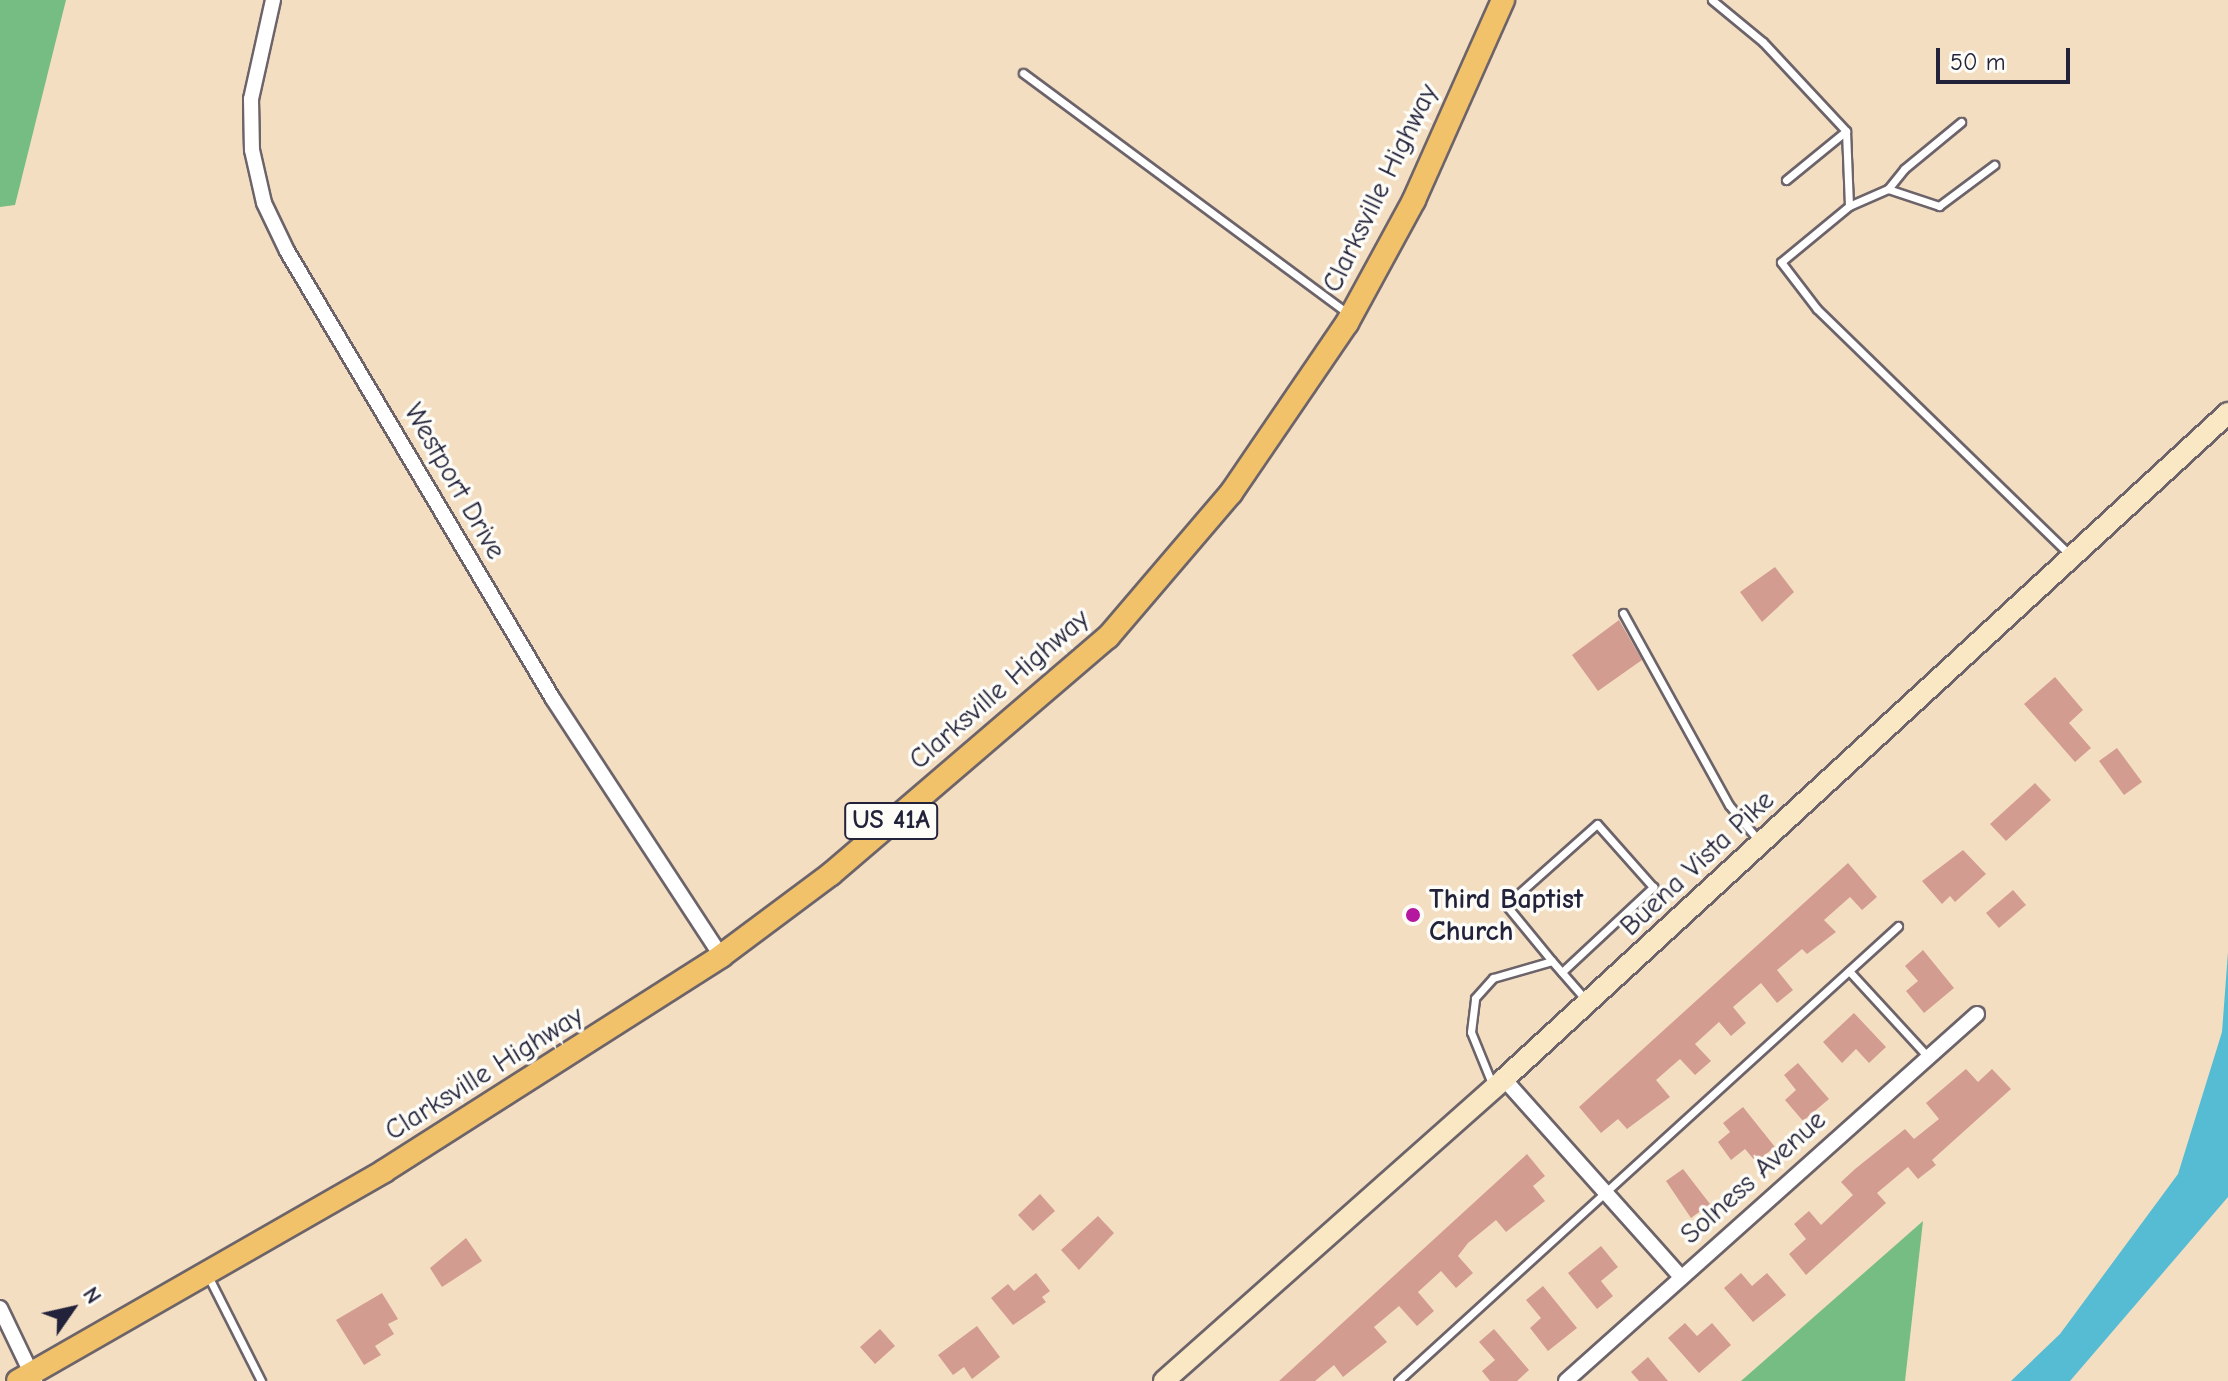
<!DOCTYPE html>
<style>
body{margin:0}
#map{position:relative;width:2228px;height:1381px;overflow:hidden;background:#f4dec2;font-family:"Comic Neue",sans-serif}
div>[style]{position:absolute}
.forest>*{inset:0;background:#75bd82}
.water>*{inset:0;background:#56bcd4}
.building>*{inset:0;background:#d39c90}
.roads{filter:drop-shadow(2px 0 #6c646a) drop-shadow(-2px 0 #6c646a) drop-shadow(0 2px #6c646a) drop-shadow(0 -2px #6c646a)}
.lane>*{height:7px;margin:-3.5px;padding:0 3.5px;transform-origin:3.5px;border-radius:3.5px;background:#fff}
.street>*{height:14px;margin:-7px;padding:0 7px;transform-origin:7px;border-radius:7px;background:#fff}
.secondary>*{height:20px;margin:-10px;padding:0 10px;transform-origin:10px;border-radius:10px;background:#fae7c3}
.primary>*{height:22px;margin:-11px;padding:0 11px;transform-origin:11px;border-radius:11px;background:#f2c26a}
.dots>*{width:22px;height:22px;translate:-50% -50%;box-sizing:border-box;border:4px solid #fdfcf7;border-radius:50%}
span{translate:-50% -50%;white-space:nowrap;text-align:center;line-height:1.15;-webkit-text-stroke:7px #fdfcf7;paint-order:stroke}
.shield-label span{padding:2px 6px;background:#fdfcf7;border:2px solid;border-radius:6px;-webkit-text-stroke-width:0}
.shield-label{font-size:26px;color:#22223b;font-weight:700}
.street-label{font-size:28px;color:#22223b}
.poi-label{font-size:28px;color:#22223b;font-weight:700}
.left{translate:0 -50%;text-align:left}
.north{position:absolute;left:32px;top:1269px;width:80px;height:80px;-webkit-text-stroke:6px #fdfcf7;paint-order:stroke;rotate:56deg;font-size:22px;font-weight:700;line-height:32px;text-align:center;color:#22223b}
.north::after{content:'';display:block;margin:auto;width:28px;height:36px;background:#22223b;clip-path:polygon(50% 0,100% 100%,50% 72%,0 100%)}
.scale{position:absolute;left:1936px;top:48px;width:134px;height:36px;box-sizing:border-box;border:4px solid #22223b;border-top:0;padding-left:10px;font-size:24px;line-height:28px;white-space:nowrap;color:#22223b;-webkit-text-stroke:6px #fdfcf7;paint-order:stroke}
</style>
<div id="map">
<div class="forest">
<div style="clip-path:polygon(0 0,66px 0,15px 205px,0 207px)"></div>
<div style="clip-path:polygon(1923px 1221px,1905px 1381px,1741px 1381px)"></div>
</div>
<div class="water">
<div style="clip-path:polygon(2228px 952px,2228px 1197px,2070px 1381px,2011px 1381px,2060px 1334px,2178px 1174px,2222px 1032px)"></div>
</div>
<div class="building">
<div style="clip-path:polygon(1775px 567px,1794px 592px,1762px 622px,1740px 592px)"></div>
<div style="clip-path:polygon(1619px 620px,1642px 660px,1598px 691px,1572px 655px)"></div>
<div style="clip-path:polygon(2055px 677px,2083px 710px,2069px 723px,2091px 748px,2075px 762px,2024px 704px)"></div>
<div style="clip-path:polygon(2117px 748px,2142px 782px,2124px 795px,2099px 761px)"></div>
<div style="clip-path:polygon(2035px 783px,2051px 800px,2006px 841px,1990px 824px)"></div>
<div style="clip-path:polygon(1963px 850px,1986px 874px,1955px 902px,1950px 896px,1942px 904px,1922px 881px)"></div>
<div style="clip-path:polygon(1848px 863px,1877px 897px,1862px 910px,1850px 897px,1824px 920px,1836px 932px,1807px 954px,1802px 949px,1777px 970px,1793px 990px,1777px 1003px,1761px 983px,1733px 1007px,1746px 1023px,1731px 1036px,1719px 1022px,1695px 1044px,1711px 1061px,1695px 1075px,1680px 1059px,1656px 1080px,1670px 1097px,1627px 1129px,1618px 1119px,1601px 1133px,1579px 1107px)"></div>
<div style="clip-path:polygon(2013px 890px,2026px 905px,1999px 928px,1986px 913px)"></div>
<div style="clip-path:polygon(1923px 950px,1954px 988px,1924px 1013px,1906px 991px,1918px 981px,1905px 966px)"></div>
<div style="clip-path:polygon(1854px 1013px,1886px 1047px,1869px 1063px,1856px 1049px,1842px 1063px,1823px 1042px)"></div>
<div style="clip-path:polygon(1798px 1063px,1829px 1099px,1803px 1121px,1785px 1100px,1796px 1090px,1784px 1075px)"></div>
<div style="clip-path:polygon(1966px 1069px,1978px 1082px,1992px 1069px,2011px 1089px,1932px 1160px,1936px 1165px,1918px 1179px,1908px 1167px,1877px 1193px,1886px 1203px,1806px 1275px,1789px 1254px,1806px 1239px,1794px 1224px,1809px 1211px,1821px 1225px,1853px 1195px,1841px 1182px,1855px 1169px,1905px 1129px,1914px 1139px,1939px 1119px,1926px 1103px)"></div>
<div style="clip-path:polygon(1743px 1107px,1775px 1147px,1756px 1162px,1745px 1149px,1731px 1160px,1718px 1142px,1730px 1132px,1723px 1123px)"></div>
<div style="clip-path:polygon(1527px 1154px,1545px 1176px,1533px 1186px,1545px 1201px,1506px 1232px,1496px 1220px,1468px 1243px,1458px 1256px,1473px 1273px,1456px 1288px,1441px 1271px,1418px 1292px,1434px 1311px,1417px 1326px,1399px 1306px,1374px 1327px,1387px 1342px,1343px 1377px,1334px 1365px,1315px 1381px,1279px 1381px)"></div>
<div style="clip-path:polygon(1683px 1169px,1710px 1204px,1691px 1218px,1666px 1181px)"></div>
<div style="clip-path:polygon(1040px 1194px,1055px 1211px,1033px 1231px,1018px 1215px)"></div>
<div style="clip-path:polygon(1098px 1216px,1114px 1233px,1079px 1270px,1061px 1250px)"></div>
<div style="clip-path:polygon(466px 1238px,482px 1261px,442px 1287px,430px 1268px)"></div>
<div style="clip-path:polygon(1601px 1246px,1618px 1267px,1601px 1281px,1613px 1296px,1597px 1309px,1568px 1273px)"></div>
<div style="clip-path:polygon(1036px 1273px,1050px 1291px,1042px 1297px,1046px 1302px,1013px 1325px,991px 1298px,1008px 1284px,1014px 1291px)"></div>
<div style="clip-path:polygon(1741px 1273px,1752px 1286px,1767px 1273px,1786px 1295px,1753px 1322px,1724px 1288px)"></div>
<div style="clip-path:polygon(1543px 1286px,1577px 1328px,1548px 1351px,1530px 1328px,1541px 1318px,1526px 1300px)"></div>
<div style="clip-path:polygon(382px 1293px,398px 1319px,388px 1324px,394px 1334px,375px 1346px,381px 1355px,364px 1365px,336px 1320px)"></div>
<div style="clip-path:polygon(1685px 1323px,1697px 1336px,1712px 1323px,1731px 1345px,1699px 1373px,1668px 1338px)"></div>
<div style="clip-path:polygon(977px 1326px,1000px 1357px,972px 1379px,964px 1367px,953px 1375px,938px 1355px)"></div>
<div style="clip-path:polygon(880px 1329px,895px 1346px,875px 1364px,860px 1347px)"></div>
<div style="clip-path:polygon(1494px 1329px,1529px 1370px,1517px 1381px,1490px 1381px,1482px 1371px,1495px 1360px,1479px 1342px)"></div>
<div style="clip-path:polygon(1648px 1357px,1668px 1381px,1639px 1381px,1631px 1372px)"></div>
</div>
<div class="roads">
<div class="lane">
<div style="left:1712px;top:0;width:66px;rotate:39.5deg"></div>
<div style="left:1763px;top:42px;width:122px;rotate:47deg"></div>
<div style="left:1846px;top:131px;width:75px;rotate:87.7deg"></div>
<div style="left:1849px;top:206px;width:88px;rotate:140.5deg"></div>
<div style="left:1781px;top:262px;width:59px;rotate:52.5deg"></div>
<div style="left:1817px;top:309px;width:353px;rotate:44.2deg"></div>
<div style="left:1023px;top:73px;width:405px;rotate:36.5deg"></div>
<div style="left:1786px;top:180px;width:77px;rotate:-39.2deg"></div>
<div style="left:1888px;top:189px;width:26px;rotate:-51deg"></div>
<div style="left:1904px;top:169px;width:74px;rotate:-39.5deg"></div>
<div style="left:1849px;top:206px;width:43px;rotate:-23.6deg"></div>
<div style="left:1888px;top:189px;width:54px;rotate:18.4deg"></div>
<div style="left:1939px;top:206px;width:69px;rotate:-36.7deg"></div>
<div style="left:1623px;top:613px;width:219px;rotate:61.1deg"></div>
<div style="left:1729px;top:805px;width:47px;rotate:50.2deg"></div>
<div style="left:1849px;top:971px;width:117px;rotate:47.4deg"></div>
<div style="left:1562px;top:972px;width:125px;rotate:-43deg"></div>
<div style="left:1653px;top:887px;width:84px;rotate:-131.6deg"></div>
<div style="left:1597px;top:824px;width:122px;rotate:138.3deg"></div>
<div style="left:1506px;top:905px;width:72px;rotate:50.6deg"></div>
<div style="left:1552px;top:961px;width:52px;rotate:48.9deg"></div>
<div style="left:1493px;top:1086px;width:58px;rotate:-112.2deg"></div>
<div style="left:1471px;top:1032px;width:34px;rotate:-83deg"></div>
<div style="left:1475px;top:998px;width:27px;rotate:-48deg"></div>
<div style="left:1493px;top:978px;width:61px;rotate:-16.1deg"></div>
<div style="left:208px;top:1276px;width:118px;rotate:63.2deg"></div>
<div style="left:1398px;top:1381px;width:676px;rotate:-42.3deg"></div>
</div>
<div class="street">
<div style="left:273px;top:0;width:101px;rotate:102.5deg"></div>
<div style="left:251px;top:99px;width:51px;rotate:88.9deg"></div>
<div style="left:252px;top:150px;width:54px;rotate:77.2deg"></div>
<div style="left:264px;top:203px;width:53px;rotate:64.4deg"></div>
<div style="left:287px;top:251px;width:521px;rotate:59.3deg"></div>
<div style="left:553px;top:699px;width:307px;rotate:56.8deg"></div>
<div style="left:1504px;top:1079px;width:264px;rotate:48.2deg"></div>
<div style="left:0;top:1308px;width:81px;rotate:64.4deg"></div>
<div style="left:1566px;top:1381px;width:551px;rotate:-41.76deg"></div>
</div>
<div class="secondary">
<div style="left:1164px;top:1381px;width:455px;rotate:-41.6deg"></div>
<div style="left:1504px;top:1079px;width:984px;rotate:-42.61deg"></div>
</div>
<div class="primary">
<div style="left:18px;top:1381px;width:422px;rotate:-29.8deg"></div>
<div style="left:384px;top:1171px;width:400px;rotate:-32.5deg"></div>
<div style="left:721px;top:956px;width:137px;rotate:-36.7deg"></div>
<div style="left:831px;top:874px;width:365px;rotate:-40.6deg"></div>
<div style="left:1108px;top:637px;width:189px;rotate:-49.5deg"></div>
<div style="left:1231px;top:493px;width:206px;rotate:-55.7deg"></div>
<div style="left:1347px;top:323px;width:140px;rotate:-61.4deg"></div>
<div style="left:1414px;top:200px;width:219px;rotate:-66deg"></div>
</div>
</div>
<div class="dots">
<div style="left:1413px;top:915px;background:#b5179e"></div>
</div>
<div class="shield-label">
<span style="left:891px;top:821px">US 41A</span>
</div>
<div class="street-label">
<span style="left:1380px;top:188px;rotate:-64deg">Clarksville Highway</span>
<span style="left:455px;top:481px;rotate:60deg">Westport Drive</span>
<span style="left:999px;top:689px;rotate:-41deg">Clarksville Highway</span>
<span style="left:1697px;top:863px;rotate:-43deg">Buena Vista Pike</span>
<span style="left:484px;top:1073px;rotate:-32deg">Clarksville Highway</span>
<span style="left:1753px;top:1177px;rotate:-42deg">Solness Avenue</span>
</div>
<div class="poi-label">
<span class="left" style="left:1429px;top:915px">Third Baptist<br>Church</span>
</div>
<div class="north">N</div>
<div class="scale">50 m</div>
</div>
